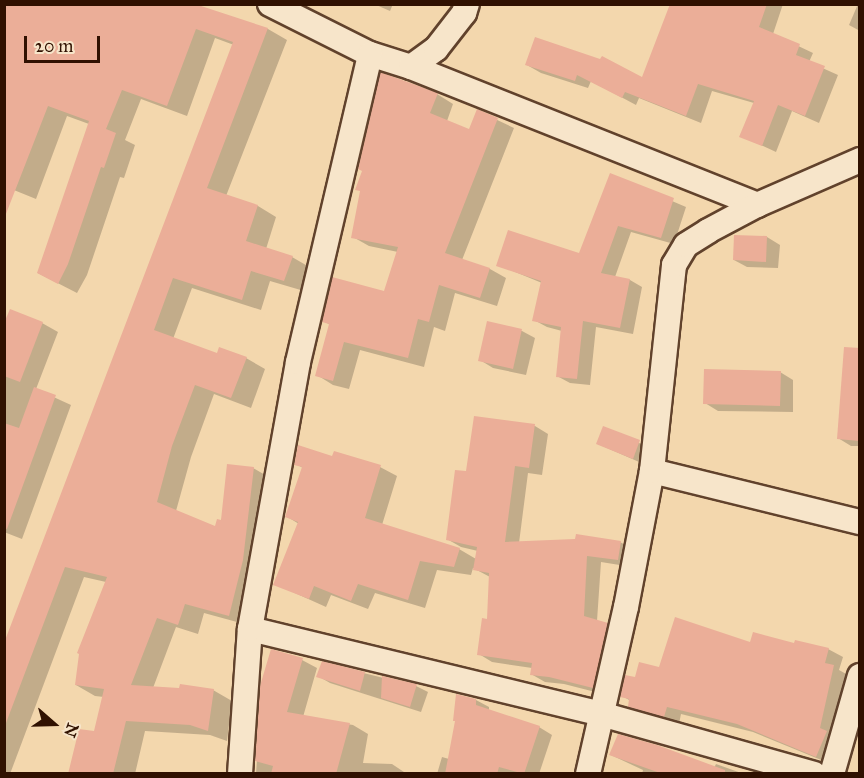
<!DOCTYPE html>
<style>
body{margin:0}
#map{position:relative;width:864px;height:778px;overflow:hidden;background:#f3d7ad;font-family:"IM FELL Great Primer",serif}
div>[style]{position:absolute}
.shadow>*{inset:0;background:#0003}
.building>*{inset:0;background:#ebae98}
.roads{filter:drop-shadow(2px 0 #61422c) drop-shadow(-2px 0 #61422c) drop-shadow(0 2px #61422c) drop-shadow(0 -2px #61422c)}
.minor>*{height:24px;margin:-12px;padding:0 12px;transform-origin:12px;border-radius:12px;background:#f7e5ca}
span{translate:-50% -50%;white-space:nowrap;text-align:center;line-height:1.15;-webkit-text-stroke:5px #f7e5ca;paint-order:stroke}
.frame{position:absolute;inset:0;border:6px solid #301101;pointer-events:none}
.north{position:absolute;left:24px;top:694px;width:60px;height:60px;-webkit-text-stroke:4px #f7e5ca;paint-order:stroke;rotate:110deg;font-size:16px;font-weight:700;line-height:24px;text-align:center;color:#301101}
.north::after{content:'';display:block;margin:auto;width:21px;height:27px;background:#301101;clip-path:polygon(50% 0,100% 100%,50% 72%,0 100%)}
.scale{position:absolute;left:24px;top:36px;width:76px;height:27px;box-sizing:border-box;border:3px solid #301101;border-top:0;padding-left:8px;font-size:18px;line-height:21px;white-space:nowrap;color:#301101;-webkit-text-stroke:4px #f7e5ca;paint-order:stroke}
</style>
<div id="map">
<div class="shadow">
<div style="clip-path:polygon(4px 4px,200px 4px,199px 7px,268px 29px,287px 40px,226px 196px,258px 206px,276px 217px,266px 249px,292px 257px,311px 268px,304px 291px,270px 281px,261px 310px,192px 288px,173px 339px,218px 355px,246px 358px,265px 369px,251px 408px,214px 394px,191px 457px,176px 511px,216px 528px,253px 468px,272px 479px,248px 625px,204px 613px,198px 634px,176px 627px,153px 688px,213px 690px,232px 701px,227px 741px,210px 735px,145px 731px,135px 774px,70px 774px,95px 732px,104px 697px,95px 696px,76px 685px,106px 582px,84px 577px,10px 774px,4px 774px,4px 648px,234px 45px,215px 38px,187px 116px,141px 99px,125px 140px,135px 145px,124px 178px,120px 177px,87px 275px,77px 293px,38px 273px,89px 124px,67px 116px,36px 199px,4px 186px)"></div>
<div style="clip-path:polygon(374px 4px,393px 4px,390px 11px)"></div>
<div style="clip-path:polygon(672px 4px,783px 4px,773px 34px,813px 53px,809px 62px,838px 75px,819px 123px,792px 111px,776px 152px,741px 136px,754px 103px,712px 91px,701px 123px,639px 98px,636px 105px,591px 81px,588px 88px,541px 73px,527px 65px,643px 79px)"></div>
<div style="clip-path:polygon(858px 4px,860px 4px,860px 31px,849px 25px)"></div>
<div style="clip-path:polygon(437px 94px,453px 104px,447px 121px,470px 131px,478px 111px,514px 128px,462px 260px,490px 269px,506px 278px,497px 306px,455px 293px,445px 331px,434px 327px,424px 367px,360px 350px,349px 389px,333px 385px,317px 375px,330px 325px,324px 321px,385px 293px,398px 252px,369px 246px,353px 237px)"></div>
<div style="clip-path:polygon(611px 175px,686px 207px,674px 244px,631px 232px,615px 277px,630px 280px,642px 287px,633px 334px,596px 327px,590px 385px,570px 383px,557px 376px,562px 331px,547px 327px,534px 320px,542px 283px,498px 265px,579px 255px)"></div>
<div style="clip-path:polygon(767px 237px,780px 245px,778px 268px,747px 267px,734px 260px)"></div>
<div style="clip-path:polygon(42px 323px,58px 332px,36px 389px,71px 405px,22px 539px,4px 532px,4px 327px)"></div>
<div style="clip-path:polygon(488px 323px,522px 331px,535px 338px,526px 375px,493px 368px,480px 360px)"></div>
<div style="clip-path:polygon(860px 363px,860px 446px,851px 446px,838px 438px)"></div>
<div style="clip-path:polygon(780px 372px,793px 380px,793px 412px,718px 411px,705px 403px)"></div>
<div style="clip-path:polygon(475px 417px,535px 426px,548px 434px,542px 475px,528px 473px,519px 543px,620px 542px,634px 550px,632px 567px,601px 562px,597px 621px,621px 632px,607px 695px,564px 684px,545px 682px,531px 674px,532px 668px,492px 662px,479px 654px,488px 620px,490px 577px,473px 568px,471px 575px,437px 570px,425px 608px,375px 593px,368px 609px,331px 595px,326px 607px,275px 584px,299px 524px,286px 516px,303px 468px,296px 464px,333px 457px,380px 467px,397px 476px,382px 525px,459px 549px,476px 559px,478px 551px,461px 547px,447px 539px,467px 473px)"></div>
<div style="clip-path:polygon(604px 428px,653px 449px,646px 465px,598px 444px)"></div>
<div style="clip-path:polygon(751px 644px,795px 645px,828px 649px,843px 657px,839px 670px,848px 675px,831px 764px,753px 732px,681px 714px,679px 724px,644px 714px,629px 706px,631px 701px,622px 696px,636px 679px,660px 668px)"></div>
<div style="clip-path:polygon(302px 660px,317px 668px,303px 717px,353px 725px,368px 734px,363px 763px,392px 764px,407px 774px,256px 774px,262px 686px)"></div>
<div style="clip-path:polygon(323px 663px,416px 686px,428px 692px,421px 712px,330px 683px,318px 676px)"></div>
<div style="clip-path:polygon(476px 700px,489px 707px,489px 711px,539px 727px,552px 735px,539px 774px,437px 774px,442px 757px,449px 759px)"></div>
<div style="clip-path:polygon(611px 755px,714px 768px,716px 764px,744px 774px,642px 774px,643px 770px)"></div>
</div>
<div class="building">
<div style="clip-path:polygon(4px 4px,195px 4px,268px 28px,207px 188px,258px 205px,246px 241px,293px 256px,284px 281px,251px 271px,242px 300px,173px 278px,154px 330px,217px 353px,219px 347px,247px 357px,231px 398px,195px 385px,172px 446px,157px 502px,215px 526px,217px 519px,221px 520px,227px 464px,254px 467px,243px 560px,229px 616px,185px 604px,178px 625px,157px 618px,131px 685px,179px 688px,180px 684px,214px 689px,208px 731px,190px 725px,126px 721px,113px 774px,68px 774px,79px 729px,94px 731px,104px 689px,75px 685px,79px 654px,77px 653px,107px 577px,65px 567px,6px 723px,4px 643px,233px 42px,196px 29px,167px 106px,122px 90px,106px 129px,116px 133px,104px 168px,101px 167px,68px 264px,58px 284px,37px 273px,89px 121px,48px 106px,4px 219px)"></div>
<div style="clip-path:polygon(670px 4px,767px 4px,759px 27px,800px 44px,796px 55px,825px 66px,805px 116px,778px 105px,762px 146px,739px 137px,754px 101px,698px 84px,686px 116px,625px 92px,622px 98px,577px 75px,575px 81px,525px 65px,535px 37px,600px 59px,602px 56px,642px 77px)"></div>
<div style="clip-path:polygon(380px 72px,438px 93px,430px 113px,469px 129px,477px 109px,498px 118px,445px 253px,490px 268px,480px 298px,439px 285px,429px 322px,418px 319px,408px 358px,344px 342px,333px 381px,315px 376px,329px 324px,322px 322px,332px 277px,384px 291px,398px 247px,351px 238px,360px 191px,355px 190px,362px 171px,358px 169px)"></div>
<div style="clip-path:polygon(610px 173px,674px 198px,661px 238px,618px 226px,601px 273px,630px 279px,620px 328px,583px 321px,577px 379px,556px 377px,561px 327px,532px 321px,541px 281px,496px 266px,508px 230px,579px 253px)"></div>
<div style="clip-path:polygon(734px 235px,767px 236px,766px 262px,733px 260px)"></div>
<div style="clip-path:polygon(10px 309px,43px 322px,20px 382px,4px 376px,4px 323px)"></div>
<div style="clip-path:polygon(487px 321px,522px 329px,513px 369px,478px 361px)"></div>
<div style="clip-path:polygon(844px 347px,860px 348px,860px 441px,837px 439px)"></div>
<div style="clip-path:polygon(704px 369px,781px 371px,780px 406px,703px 404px)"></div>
<div style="clip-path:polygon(34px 387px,56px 395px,7px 529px,4px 528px,4px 423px,19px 428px)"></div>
<div style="clip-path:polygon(474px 416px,535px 424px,529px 468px,515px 466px,505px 542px,575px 539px,576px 534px,621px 541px,618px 560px,587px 556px,584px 616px,608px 623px,593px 688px,549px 677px,530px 675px,532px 663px,477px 655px,482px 618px,487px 619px,489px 573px,473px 570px,477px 547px,446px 540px,455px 470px,466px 471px)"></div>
<div style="clip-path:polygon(603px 426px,640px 440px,633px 459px,596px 444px)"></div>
<div style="clip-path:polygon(298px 445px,332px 456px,334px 451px,381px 465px,365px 518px,460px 548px,454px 567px,420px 561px,408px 600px,358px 584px,351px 601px,314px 586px,309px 599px,273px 585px,298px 522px,285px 517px,302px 467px,294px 465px)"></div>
<div style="clip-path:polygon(675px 617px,750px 642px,753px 632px,794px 643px,795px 640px,829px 648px,825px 663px,834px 665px,820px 728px,827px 731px,816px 757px,737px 724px,667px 707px,664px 717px,628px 707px,629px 699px,620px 697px,625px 675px,635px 677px,639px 662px,659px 667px)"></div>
<div style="clip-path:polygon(271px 649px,303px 658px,287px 712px,350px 723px,336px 774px,271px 774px,273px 766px,255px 761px,260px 686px)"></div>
<div style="clip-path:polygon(322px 661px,365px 672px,360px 691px,316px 677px)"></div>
<div style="clip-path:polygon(382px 676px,417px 684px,410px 707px,381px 698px)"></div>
<div style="clip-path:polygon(456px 694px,476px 699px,476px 705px,540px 726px,524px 774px,499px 767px,497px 774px,445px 774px,455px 721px,453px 721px)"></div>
<div style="clip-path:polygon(618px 734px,657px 745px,725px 770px,725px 774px,663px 774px,609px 755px)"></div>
</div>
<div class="roads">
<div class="minor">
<div style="left:270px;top:4px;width:112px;rotate:26.6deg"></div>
<div style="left:370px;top:54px;width:43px;rotate:17.6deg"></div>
<div style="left:411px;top:67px;width:373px;rotate:21.7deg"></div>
<div style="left:411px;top:67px;width:31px;rotate:-36deg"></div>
<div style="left:436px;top:49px;width:46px;rotate:-52.1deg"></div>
<div style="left:464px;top:13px;width:9px;rotate:-72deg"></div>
<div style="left:652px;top:471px;width:214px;rotate:13.8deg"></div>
<div style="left:250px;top:629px;width:361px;rotate:13.6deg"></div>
<div style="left:601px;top:714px;width:221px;rotate:15.7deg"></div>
<div style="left:240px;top:774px;width:145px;rotate:-86.1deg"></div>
<div style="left:250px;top:629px;width:271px;rotate:-79.8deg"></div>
<div style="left:298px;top:362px;width:316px;rotate:-76.8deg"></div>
<div style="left:588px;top:774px;width:171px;rotate:-77.2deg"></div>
<div style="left:626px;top:607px;width:138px;rotate:-79.2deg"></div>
<div style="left:652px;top:471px;width:207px;rotate:-83.9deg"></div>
<div style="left:674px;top:265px;width:23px;rotate:-59deg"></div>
<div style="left:686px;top:245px;width:26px;rotate:-32deg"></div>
<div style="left:708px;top:231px;width:55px;rotate:-28deg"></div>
<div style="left:757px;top:205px;width:112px;rotate:-23.6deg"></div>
<div style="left:832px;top:774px;width:102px;rotate:-74.1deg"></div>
</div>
</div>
<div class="frame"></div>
<div class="north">N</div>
<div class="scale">20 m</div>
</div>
